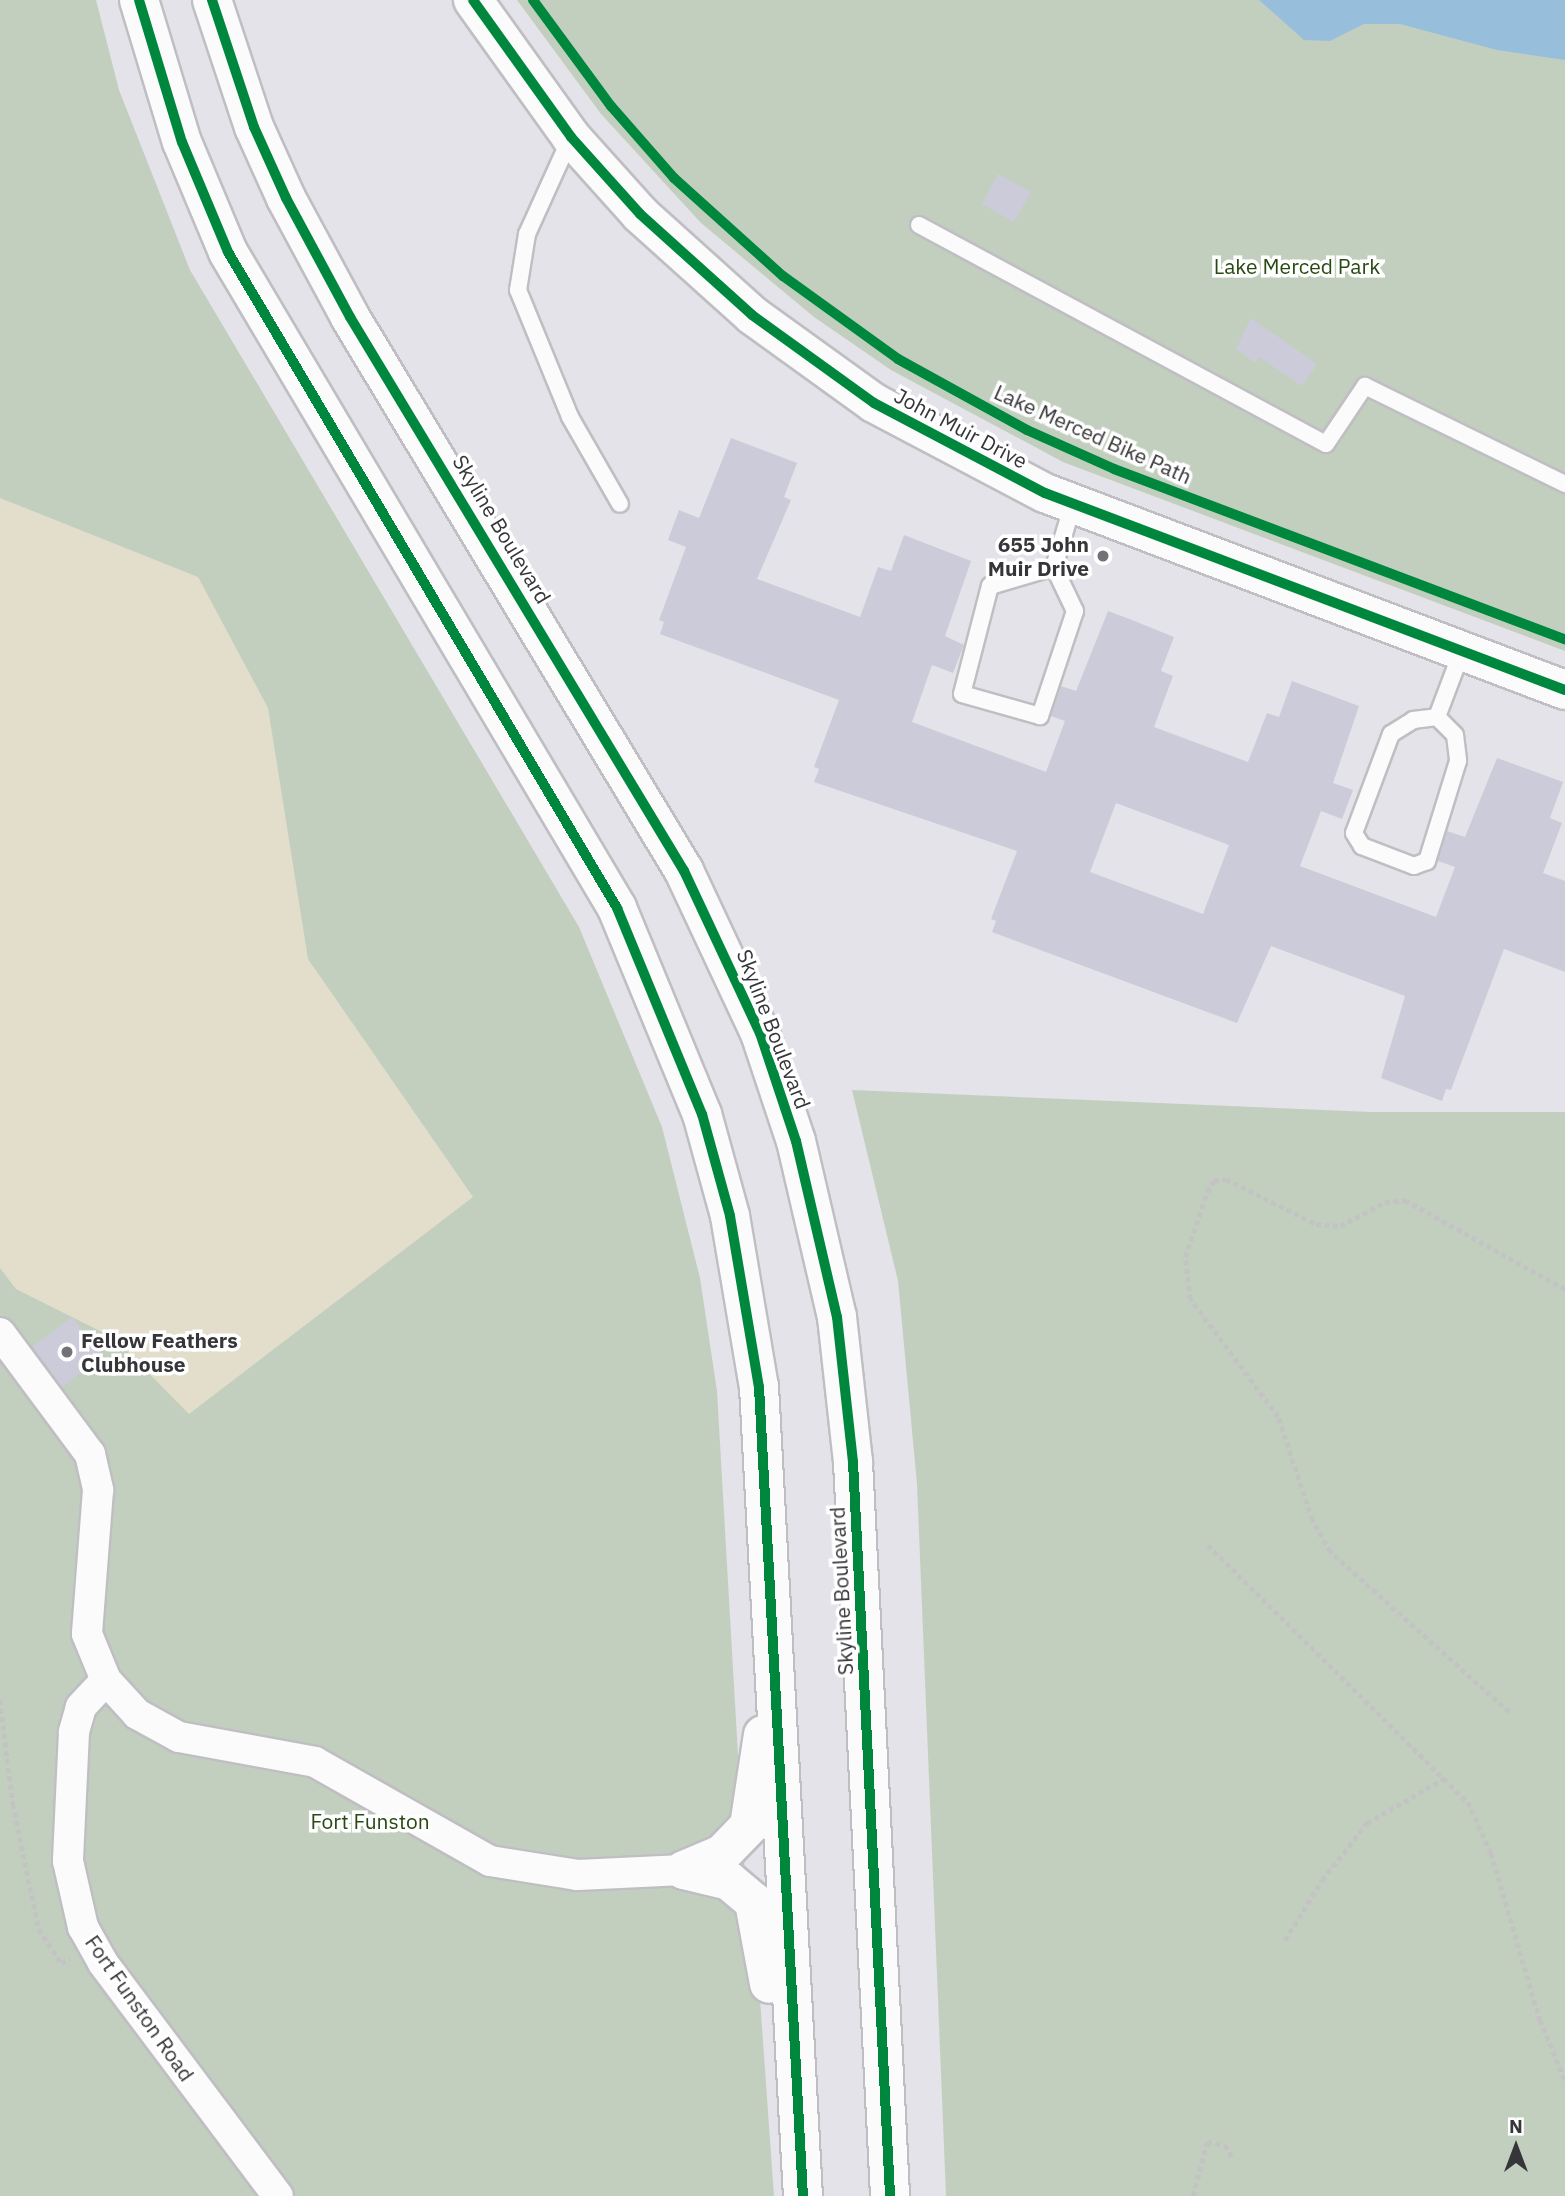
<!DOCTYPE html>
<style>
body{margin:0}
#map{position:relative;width:1565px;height:2196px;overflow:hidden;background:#e4e3e9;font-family:"IBM Plex Sans",sans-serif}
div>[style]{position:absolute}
.green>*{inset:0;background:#c3cfbe}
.sand>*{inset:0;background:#e3decc}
.water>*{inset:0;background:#97bfdc}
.building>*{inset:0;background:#cccbd9}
.path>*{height:4.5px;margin-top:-2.25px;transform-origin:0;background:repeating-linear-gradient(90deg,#c3c3c4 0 5px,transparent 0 8.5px)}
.roads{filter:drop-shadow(2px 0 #bfbfc3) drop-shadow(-2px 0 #bfbfc3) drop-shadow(0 2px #bfbfc3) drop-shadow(0 -2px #bfbfc3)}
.lane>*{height:16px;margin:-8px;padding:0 8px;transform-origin:8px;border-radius:8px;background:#fbfbfc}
.street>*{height:30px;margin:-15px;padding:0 15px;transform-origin:15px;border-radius:15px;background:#fbfbfc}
.secondary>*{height:38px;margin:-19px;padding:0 19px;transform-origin:19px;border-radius:19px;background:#fbfbfc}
.primary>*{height:38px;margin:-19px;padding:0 19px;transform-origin:19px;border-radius:19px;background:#fbfbfc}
.cycleway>*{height:10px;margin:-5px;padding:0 5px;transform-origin:5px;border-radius:5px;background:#00873e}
.dots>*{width:19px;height:19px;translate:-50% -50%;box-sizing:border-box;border:4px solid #fff;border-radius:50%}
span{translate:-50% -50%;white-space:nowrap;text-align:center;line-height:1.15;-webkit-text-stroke:7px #fff;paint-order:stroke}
.park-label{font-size:21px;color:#284912}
.street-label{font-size:21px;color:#363539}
.poi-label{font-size:21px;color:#363539;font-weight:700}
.right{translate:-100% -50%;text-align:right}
.left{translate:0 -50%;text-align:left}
.north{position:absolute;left:1481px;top:2112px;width:70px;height:70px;-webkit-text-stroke:5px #fff;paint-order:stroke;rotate:0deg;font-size:19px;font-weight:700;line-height:28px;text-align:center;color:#363539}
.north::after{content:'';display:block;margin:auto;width:24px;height:32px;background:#363539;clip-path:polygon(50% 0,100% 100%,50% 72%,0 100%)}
</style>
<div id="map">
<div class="green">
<div style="clip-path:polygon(0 0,96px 0,119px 90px,190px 270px,579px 927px,662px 1127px,700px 1278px,717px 1391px,748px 1928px,756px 1943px,774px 2196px,0 2196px)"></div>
<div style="clip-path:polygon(517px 0,1565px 0,1565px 651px,1063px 462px,891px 370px,814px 317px,701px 223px,601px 114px)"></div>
<div style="clip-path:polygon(852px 1090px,1371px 1112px,1565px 1112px,1565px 2196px,946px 2196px,917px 1484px,898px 1281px)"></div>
</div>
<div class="sand">
<div style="clip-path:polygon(0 498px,198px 577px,268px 708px,308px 959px,473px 1197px,189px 1414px,114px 1338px,16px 1289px,0 1268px)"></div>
</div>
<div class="water">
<div style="clip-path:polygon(1259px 0,1565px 0,1565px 60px,1497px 50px,1400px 24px,1364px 24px,1330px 41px,1304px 40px)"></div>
</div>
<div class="building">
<div style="clip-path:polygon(998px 174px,1031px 192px,1014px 222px,982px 204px)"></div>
<div style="clip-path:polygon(1251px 318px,1317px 364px,1302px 386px,1259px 357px,1255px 363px,1236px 349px)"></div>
<div style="clip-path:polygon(evenodd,731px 438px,797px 463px,784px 497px,791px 500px,757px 579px,860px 617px,878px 567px,891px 571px,904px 535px,971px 561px,945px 636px,964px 645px,953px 673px,932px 665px,912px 722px,1046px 772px,1065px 721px,1051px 716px,1061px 686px,1076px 691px,1108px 611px,1132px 620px,1174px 637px,1161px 671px,1173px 676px,1154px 727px,1248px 762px,1267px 713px,1279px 717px,1292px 681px,1359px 706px,1333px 783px,1353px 790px,1342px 819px,1321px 811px,1300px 866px,1436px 917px,1455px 867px,1438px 861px,1447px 831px,1465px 837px,1497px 758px,1563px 782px,1550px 818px,1562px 823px,1543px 873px,1565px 881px,1565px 972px,1504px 949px,1451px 1090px,1446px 1089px,1442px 1101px,1381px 1078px,1405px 996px,1271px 946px,1237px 1023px,992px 932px,996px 921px,991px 919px,1017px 851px,814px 782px,819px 769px,814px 767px,839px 700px,660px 634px,664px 622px,659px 620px,686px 547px,668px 540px,679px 510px,699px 518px,731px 438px,1116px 803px,1229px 845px,1203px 914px,1090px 872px,1116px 803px)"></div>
<div style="clip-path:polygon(72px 1317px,103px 1356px,62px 1387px,32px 1347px)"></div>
</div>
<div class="path">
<div style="left:1208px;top:1545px;width:366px;rotate:44.7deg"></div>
<div style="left:1468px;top:1802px;width:56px;rotate:65.7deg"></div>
<div style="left:1491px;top:1853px;width:174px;rotate:73.6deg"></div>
<div style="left:1540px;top:2020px;width:65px;rotate:67.4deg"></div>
<div style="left:0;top:1700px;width:105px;rotate:82.9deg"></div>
<div style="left:13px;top:1804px;width:128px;rotate:78.3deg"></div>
<div style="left:39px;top:1929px;width:40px;rotate:57.1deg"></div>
<div style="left:61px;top:1963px;width:10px;rotate:-29deg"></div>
<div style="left:1509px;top:1712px;width:240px;rotate:-138.2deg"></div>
<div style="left:1330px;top:1552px;width:37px;rotate:-119deg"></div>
<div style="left:1312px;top:1520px;width:108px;rotate:-108.3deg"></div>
<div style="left:1278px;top:1417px;width:147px;rotate:-126.7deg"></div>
<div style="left:1190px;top:1299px;width:42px;rotate:-96.8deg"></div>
<div style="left:1185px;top:1257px;width:69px;rotate:-71.3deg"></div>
<div style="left:1207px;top:1192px;width:13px;rotate:-58deg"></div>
<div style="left:1214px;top:1181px;width:12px;rotate:-9deg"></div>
<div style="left:1226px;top:1179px;width:101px;rotate:26.6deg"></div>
<div style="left:1316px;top:1224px;width:24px;rotate:5deg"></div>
<div style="left:1340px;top:1226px;width:51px;rotate:-28.1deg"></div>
<div style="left:1385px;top:1202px;width:20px;rotate:-6deg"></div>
<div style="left:1405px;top:1200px;width:183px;rotate:29.1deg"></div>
<div style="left:1285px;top:1940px;width:70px;rotate:-58.3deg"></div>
<div style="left:1322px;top:1880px;width:73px;rotate:-51.7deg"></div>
<div style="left:1367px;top:1823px;width:92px;rotate:-29.9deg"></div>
<div style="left:1193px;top:2196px;width:56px;rotate:-75.5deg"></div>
<div style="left:1207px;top:2142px;width:18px;rotate:9deg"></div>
<div style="left:1225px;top:2145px;width:15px;rotate:58deg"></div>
</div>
<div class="roads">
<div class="lane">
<div style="left:571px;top:137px;width:107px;rotate:114.4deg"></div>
<div style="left:527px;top:234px;width:57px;rotate:99.1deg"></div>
<div style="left:518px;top:290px;width:137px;rotate:67.7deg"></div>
<div style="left:570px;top:417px;width:100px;rotate:60.1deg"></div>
<div style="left:919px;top:225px;width:462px;rotate:28.3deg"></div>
<div style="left:1326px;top:444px;width:70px;rotate:-56.1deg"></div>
<div style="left:1365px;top:386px;width:223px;rotate:26.1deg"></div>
<div style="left:1054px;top:567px;width:49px;rotate:64.5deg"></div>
<div style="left:1075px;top:611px;width:111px;rotate:108.4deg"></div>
<div style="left:1040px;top:716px;width:81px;rotate:-164.2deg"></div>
<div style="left:962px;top:694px;width:112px;rotate:-75.5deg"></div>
<div style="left:990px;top:586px;width:67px;rotate:-16.5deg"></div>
<div style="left:1054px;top:567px;width:66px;rotate:-73.2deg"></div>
<div style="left:1437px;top:717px;width:25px;rotate:45deg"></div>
<div style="left:1455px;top:735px;width:26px;rotate:83deg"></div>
<div style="left:1458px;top:761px;width:105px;rotate:107.2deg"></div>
<div style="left:1427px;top:861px;width:14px;rotate:159deg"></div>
<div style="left:1414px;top:866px;width:56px;rotate:-159deg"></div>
<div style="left:1362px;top:846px;width:15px;rotate:-122deg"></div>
<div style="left:1354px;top:833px;width:106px;rotate:-69.5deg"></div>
<div style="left:1391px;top:734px;width:26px;rotate:-32deg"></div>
<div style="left:1413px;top:720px;width:24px;rotate:-7deg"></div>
<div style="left:1437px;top:717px;width:71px;rotate:-69.3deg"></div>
</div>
<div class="street">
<div style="left:0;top:1333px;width:151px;rotate:53.4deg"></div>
<div style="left:90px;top:1454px;width:37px;rotate:77deg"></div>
<div style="left:98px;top:1490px;width:144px;rotate:94.4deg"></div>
<div style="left:87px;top:1634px;width:50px;rotate:67.6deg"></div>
<div style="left:106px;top:1680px;width:46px;rotate:47.6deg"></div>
<div style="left:137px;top:1714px;width:48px;rotate:28.7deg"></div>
<div style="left:179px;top:1737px;width:138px;rotate:10.4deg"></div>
<div style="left:315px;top:1762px;width:201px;rotate:29.5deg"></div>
<div style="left:490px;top:1861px;width:88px;rotate:9.1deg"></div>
<div style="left:577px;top:1875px;width:107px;rotate:-2.7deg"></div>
<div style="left:106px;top:1680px;width:37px;rotate:133deg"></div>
<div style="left:81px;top:1707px;width:26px;rotate:106deg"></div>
<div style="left:74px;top:1732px;width:129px;rotate:92.7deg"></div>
<div style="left:68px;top:1861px;width:68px;rotate:77.2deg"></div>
<div style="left:83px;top:1927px;width:41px;rotate:60.9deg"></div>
<div style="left:103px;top:1963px;width:291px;rotate:53.1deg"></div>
</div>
<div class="secondary">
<div style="left:473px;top:0;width:168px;rotate:54.4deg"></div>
<div style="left:571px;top:137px;width:103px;rotate:48.1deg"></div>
<div style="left:640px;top:214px;width:151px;rotate:42deg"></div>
<div style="left:752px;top:315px;width:150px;rotate:35.8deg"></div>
<div style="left:874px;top:403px;width:193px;rotate:27.8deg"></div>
<div style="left:1045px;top:493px;width:556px;rotate:20.75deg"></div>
</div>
<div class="primary">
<div style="left:139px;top:0;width:148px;rotate:73.2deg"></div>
<div style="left:182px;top:142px;width:119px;rotate:67.3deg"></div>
<div style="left:228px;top:252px;width:763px;rotate:59.33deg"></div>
<div style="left:617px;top:908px;width:223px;rotate:67.6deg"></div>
<div style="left:702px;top:1114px;width:106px;rotate:74.6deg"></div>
<div style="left:730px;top:1216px;width:173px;rotate:80.4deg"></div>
<div style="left:759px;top:1387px;width:810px;rotate:86.89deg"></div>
<div style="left:212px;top:0;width:134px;rotate:71.7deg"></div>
<div style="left:254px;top:127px;width:78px;rotate:65.7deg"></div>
<div style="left:286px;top:198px;width:135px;rotate:61.7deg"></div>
<div style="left:350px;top:317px;width:647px;rotate:58.91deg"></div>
<div style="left:684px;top:871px;width:179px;rotate:64.9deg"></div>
<div style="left:760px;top:1033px;width:114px;rotate:71.6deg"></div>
<div style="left:796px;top:1141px;width:181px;rotate:76.9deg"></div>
<div style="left:837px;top:1317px;width:146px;rotate:83.7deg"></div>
<div style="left:853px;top:1462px;width:735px;rotate:87.11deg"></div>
<div style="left:684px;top:1870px;width:46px;rotate:13.7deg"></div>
<div style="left:729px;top:1881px;width:33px;rotate:40deg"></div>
<div style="left:754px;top:1902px;width:83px;rotate:79.6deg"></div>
<div style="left:684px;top:1870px;width:41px;rotate:-22.8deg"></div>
<div style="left:722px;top:1854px;width:39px;rotate:-46deg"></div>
<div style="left:749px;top:1826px;width:92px;rotate:-81.3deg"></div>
</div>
</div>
<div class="cycleway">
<div style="left:139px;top:0;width:148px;rotate:73.2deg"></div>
<div style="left:182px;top:142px;width:119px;rotate:67.3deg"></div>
<div style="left:228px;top:252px;width:763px;rotate:59.33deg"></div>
<div style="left:617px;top:908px;width:223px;rotate:67.6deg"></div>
<div style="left:702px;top:1114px;width:106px;rotate:74.6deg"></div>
<div style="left:730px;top:1216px;width:173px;rotate:80.4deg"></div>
<div style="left:759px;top:1387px;width:810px;rotate:86.89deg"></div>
<div style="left:212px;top:0;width:134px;rotate:71.7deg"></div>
<div style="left:254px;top:127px;width:78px;rotate:65.7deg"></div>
<div style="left:286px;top:198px;width:135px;rotate:61.7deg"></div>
<div style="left:350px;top:317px;width:647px;rotate:58.91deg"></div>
<div style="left:684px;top:871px;width:179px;rotate:64.9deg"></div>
<div style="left:760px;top:1033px;width:114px;rotate:71.6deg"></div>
<div style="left:796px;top:1141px;width:181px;rotate:76.9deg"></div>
<div style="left:837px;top:1317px;width:146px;rotate:83.7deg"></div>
<div style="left:853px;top:1462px;width:735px;rotate:87.11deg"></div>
<div style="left:473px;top:0;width:168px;rotate:54.4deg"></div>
<div style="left:571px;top:137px;width:103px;rotate:48.1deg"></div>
<div style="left:640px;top:214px;width:151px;rotate:42deg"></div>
<div style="left:752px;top:315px;width:150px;rotate:35.8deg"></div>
<div style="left:874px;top:403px;width:193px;rotate:27.8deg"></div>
<div style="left:1045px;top:493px;width:556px;rotate:20.75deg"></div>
<div style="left:533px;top:0;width:132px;rotate:53.7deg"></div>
<div style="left:611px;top:106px;width:96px;rotate:48.8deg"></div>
<div style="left:674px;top:178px;width:147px;rotate:42deg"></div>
<div style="left:783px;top:276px;width:142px;rotate:35.8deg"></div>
<div style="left:898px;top:359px;width:147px;rotate:28.8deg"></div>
<div style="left:1027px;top:430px;width:95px;rotate:24.1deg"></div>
<div style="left:1114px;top:469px;width:482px;rotate:20.7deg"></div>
</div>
<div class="dots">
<div style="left:1103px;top:556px;background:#737277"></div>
<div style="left:67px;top:1352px;background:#737277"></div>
</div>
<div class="park-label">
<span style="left:1297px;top:266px">Lake Merced Park</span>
<span style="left:370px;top:1821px">Fort Funston</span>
</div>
<div class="street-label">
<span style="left:961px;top:428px;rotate:28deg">John Muir Drive</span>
<span style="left:1093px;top:434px;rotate:24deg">Lake Merced Bike Path</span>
<span style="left:502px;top:529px;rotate:59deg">Skyline Boulevard</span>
<span style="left:774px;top:1029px;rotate:69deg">Skyline Boulevard</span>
<span style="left:841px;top:1591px;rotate:-93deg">Skyline Boulevard</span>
<span style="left:140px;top:2008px;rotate:55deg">Fort Funston Road</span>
</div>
<div class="poi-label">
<span class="right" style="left:1089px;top:556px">655 John<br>Muir Drive</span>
<span class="left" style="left:81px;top:1352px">Fellow Feathers<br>Clubhouse</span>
</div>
<div class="north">N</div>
</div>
